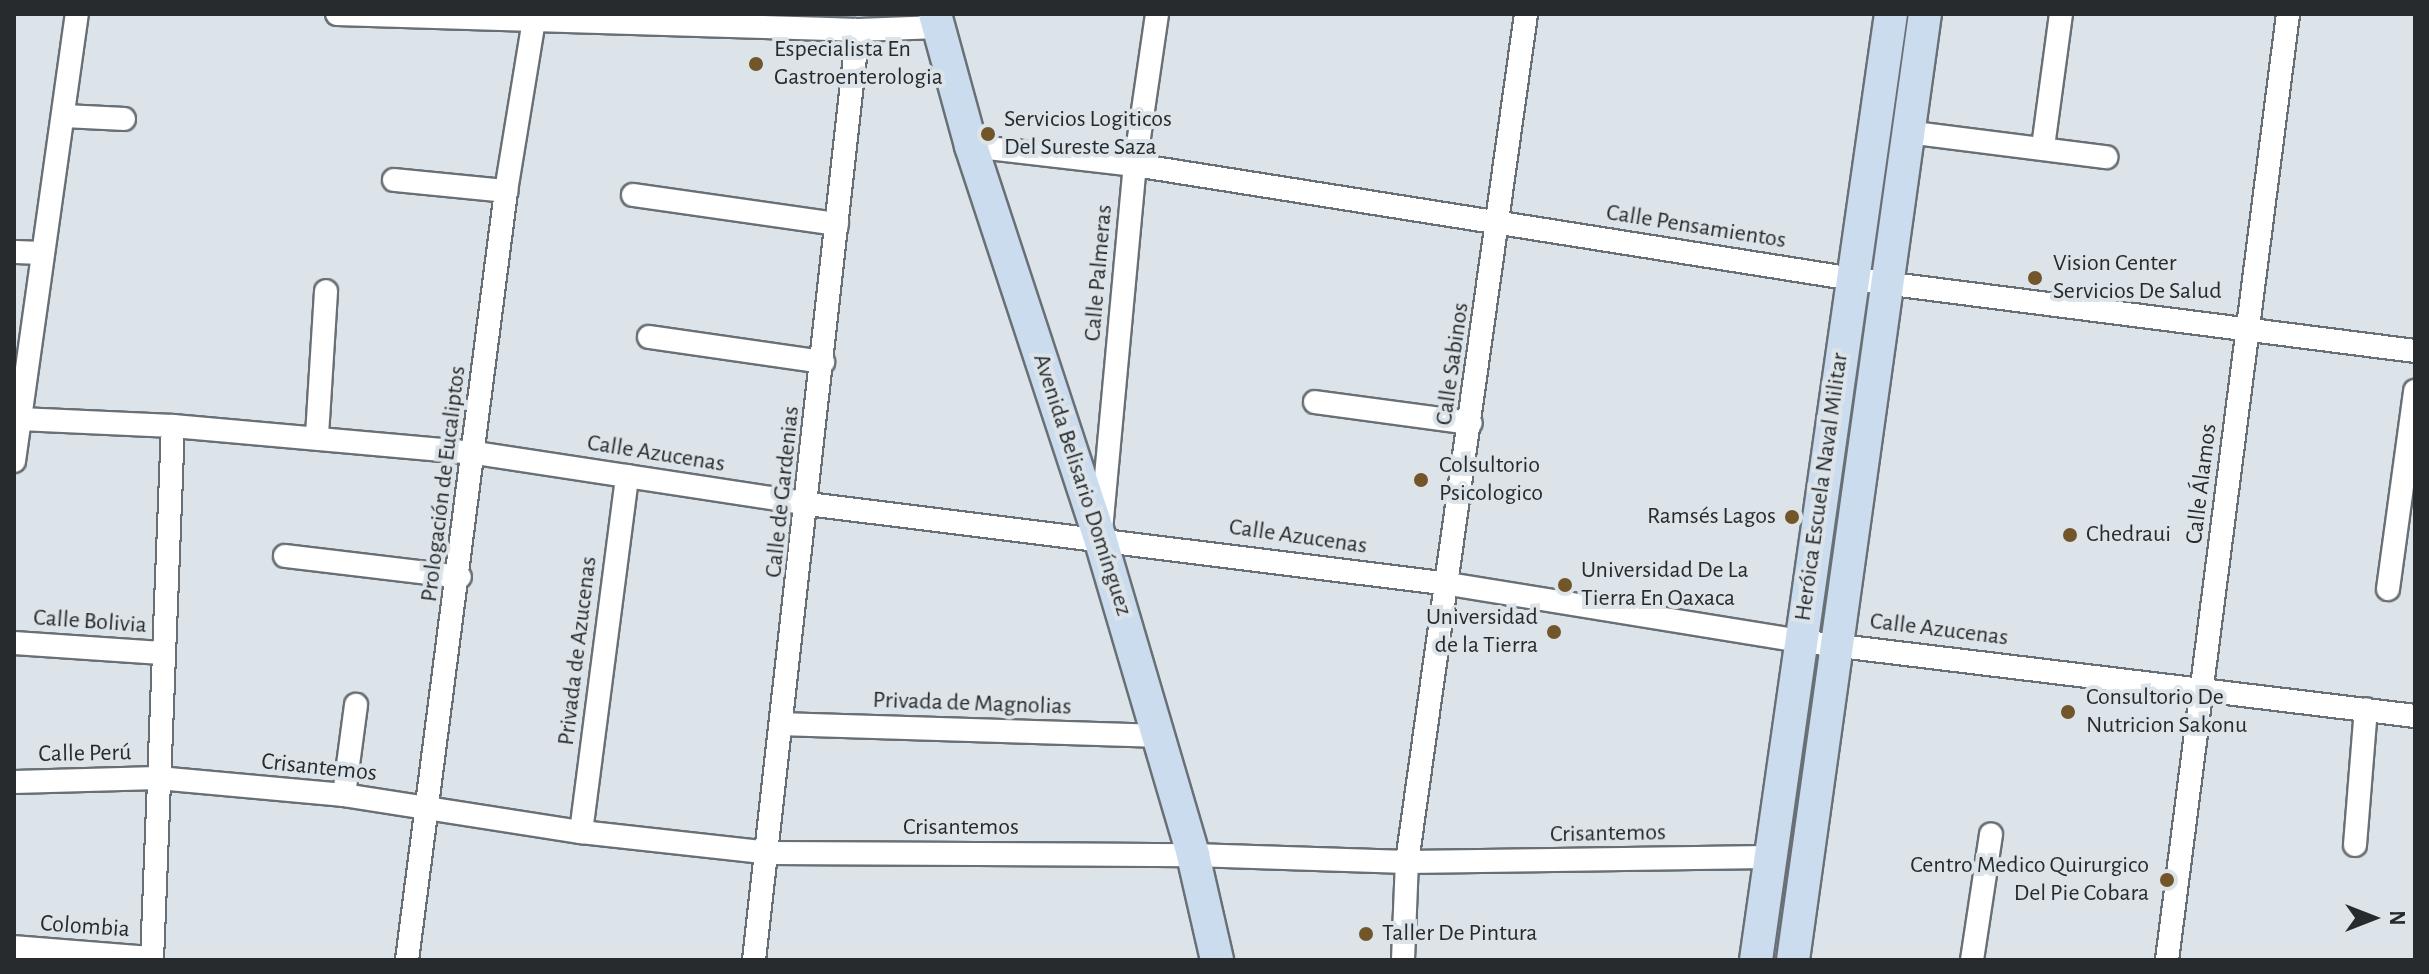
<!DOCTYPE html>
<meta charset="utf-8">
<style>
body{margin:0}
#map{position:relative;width:2429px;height:974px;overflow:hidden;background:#dce4ea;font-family:"Alegreya Sans",sans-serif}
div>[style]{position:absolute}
.roads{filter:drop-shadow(2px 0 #697075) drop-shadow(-2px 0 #697075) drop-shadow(0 2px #697075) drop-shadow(0 -2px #697075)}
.street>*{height:22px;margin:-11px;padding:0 11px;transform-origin:11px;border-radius:11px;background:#fff}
.secondary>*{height:32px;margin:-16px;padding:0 16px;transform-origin:16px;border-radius:16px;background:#cbdcef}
.dots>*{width:22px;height:22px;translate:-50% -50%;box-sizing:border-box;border:4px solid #dce4ea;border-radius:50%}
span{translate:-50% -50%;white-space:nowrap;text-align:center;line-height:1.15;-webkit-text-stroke:8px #dce4ea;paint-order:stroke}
.poi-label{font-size:24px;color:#282b2d}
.left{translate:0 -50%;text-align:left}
.right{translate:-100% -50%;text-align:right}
.street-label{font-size:24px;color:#282b2d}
.frame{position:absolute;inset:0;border:16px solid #282b2d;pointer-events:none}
.north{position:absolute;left:2333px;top:878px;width:80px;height:80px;-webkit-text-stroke:6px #dce4ea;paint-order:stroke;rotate:90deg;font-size:22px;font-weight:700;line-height:32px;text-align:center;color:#282b2d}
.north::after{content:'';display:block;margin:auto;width:28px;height:36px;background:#282b2d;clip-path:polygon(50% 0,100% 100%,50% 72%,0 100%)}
</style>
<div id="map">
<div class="roads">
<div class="street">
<div style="left:337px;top:14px;width:521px;rotate:1.76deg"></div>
<div style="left:858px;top:30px;width:81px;rotate:-2.1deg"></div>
<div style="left:65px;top:116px;width:59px;rotate:2.9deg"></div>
<div style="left:1907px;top:132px;width:201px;rotate:7.2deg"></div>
<div style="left:971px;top:146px;width:165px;rotate:6.6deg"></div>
<div style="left:1135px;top:165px;width:727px;rotate:9.02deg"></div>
<div style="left:1853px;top:279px;width:567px;rotate:7.3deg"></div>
<div style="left:2043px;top:147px;width:134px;rotate:-82.3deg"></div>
<div style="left:394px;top:180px;width:113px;rotate:5.6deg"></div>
<div style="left:633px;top:195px;width:206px;rotate:8.1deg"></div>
<div style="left:14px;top:252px;width:29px;rotate:2deg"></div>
<div style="left:649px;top:337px;width:176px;rotate:8.2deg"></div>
<div style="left:1315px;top:402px;width:157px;rotate:7.7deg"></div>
<div style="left:20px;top:419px;width:153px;rotate:2.6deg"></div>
<div style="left:317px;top:435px;width:144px;rotate:-86.4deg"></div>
<div style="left:14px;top:461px;width:451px;rotate:-82deg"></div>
<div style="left:1101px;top:530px;width:367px;rotate:-84.7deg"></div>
<div style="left:1135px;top:165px;width:153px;rotate:-81.7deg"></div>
<div style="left:285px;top:556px;width:176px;rotate:6.8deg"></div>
<div style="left:2388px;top:589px;width:200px;rotate:-82.2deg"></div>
<div style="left:14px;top:643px;width:148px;rotate:3.9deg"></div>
<div style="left:782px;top:724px;width:377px;rotate:1.8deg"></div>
<div style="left:14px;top:782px;width:144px;rotate:-1.6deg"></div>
<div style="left:158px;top:778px;width:187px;rotate:5.2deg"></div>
<div style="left:344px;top:795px;width:240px;rotate:8.9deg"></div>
<div style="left:581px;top:832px;width:190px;rotate:6.3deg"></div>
<div style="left:770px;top:853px;width:423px;rotate:0.3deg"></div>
<div style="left:1193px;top:855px;width:214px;rotate:1.9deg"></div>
<div style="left:1407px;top:862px;width:361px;rotate:-0.8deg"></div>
<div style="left:344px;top:795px;width:91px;rotate:-82.4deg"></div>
<div style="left:581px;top:832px;width:359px;rotate:-82.6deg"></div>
<div style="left:2355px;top:845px;width:136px;rotate:-85.4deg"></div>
<div style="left:14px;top:947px;width:138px;rotate:4.6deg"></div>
<div style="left:152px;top:960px;width:534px;rotate:-87.75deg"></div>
<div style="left:173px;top:426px;width:304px;rotate:5.1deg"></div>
<div style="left:476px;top:453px;width:336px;rotate:8.7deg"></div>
<div style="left:808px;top:504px;width:646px;rotate:7.11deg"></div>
<div style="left:1449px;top:584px;width:355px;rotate:9.2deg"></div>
<div style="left:1799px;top:641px;width:621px;rotate:6.94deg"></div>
<div style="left:407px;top:960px;width:775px;rotate:-82.66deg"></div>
<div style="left:506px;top:191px;width:179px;rotate:-80.7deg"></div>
<div style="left:754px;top:960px;width:936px;rotate:-83.62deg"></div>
<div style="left:1403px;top:960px;width:98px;rotate:-87.7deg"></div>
<div style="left:1407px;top:862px;width:856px;rotate:-82.01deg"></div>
<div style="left:1972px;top:960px;width:127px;rotate:-81.4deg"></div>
<div style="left:2167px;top:960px;width:954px;rotate:-82.71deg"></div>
</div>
<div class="secondary">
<div style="left:935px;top:14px;width:137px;rotate:74.7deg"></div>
<div style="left:971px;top:146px;width:413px;rotate:71.8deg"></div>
<div style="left:1100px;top:538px;width:330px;rotate:73.6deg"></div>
<div style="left:1193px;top:855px;width:108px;rotate:77.1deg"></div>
<div style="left:1756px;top:960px;width:956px;rotate:-81.88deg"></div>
<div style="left:1793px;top:960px;width:955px;rotate:-82.06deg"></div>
</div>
</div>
<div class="dots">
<div style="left:756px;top:64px;background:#73552a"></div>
<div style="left:988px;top:134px;background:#73552a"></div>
<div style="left:2035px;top:278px;background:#73552a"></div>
<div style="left:1421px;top:480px;background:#73552a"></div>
<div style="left:1792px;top:517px;background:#73552a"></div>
<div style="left:2070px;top:535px;background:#73552a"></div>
<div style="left:1565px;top:585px;background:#73552a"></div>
<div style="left:1554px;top:632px;background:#73552a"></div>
<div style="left:2068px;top:712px;background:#73552a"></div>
<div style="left:2167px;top:880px;background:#73552a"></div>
<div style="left:1366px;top:934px;background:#73552a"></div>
</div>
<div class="poi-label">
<span class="left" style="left:774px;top:64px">Especialista En<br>Gastroenterologia</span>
<span class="left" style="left:1004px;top:134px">Servicios Logiticos<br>Del Sureste Saza</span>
<span class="left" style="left:2053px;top:278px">Vision Center<br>Servicios De Salud</span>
<span class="left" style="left:1439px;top:480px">Colsultorio<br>Psicologico</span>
<span class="right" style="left:1776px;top:517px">Ramsés Lagos</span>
<span class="left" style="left:2086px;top:535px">Chedraui</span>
<span class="left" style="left:1581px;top:585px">Universidad De La<br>Tierra En Oaxaca</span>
<span class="right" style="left:1538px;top:632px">Universidad<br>de la Tierra</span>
<span class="left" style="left:2086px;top:712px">Consultorio De<br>Nutricion Sakonu</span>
<span class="right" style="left:2149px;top:880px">Centro Medico Quirurgico<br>Del Pie Cobara</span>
<span class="left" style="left:1382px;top:934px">Taller De Pintura</span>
</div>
<div class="street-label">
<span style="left:1696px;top:227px;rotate:9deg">Calle Pensamientos</span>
<span style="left:1099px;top:273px;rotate:-85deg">Calle Palmeras</span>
<span style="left:1453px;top:364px;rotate:-82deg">Calle Sabinos</span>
<span style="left:656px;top:454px;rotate:9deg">Calle Azucenas</span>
<span style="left:444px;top:484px;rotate:-83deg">Prologación de Eucaliptos</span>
<span style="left:2202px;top:484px;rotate:-83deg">Calle Álamos</span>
<span style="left:1082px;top:485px;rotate:72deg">Avenida Belisario Domínguez</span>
<span style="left:1822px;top:487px;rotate:-82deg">Heróica Escuela Naval Militar</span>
<span style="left:783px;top:492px;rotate:-84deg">Calle de Gardenias</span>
<span style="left:1298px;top:537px;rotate:8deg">Calle Azucenas</span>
<span style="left:90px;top:622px;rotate:4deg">Calle Bolivia</span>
<span style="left:1939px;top:630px;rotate:7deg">Calle Azucenas</span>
<span style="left:578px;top:651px;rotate:-83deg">Privada de Azucenas</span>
<span style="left:972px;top:704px;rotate:2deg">Privada de Magnolias</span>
<span style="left:85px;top:754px;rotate:-1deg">Calle Perú</span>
<span style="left:319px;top:768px;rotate:6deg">Crisantemos</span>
<span style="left:961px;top:828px">Crisantemos</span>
<span style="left:1608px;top:834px;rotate:-1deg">Crisantemos</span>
<span style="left:85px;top:927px;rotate:4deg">Colombia</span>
</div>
<div class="frame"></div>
<div class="north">N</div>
</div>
